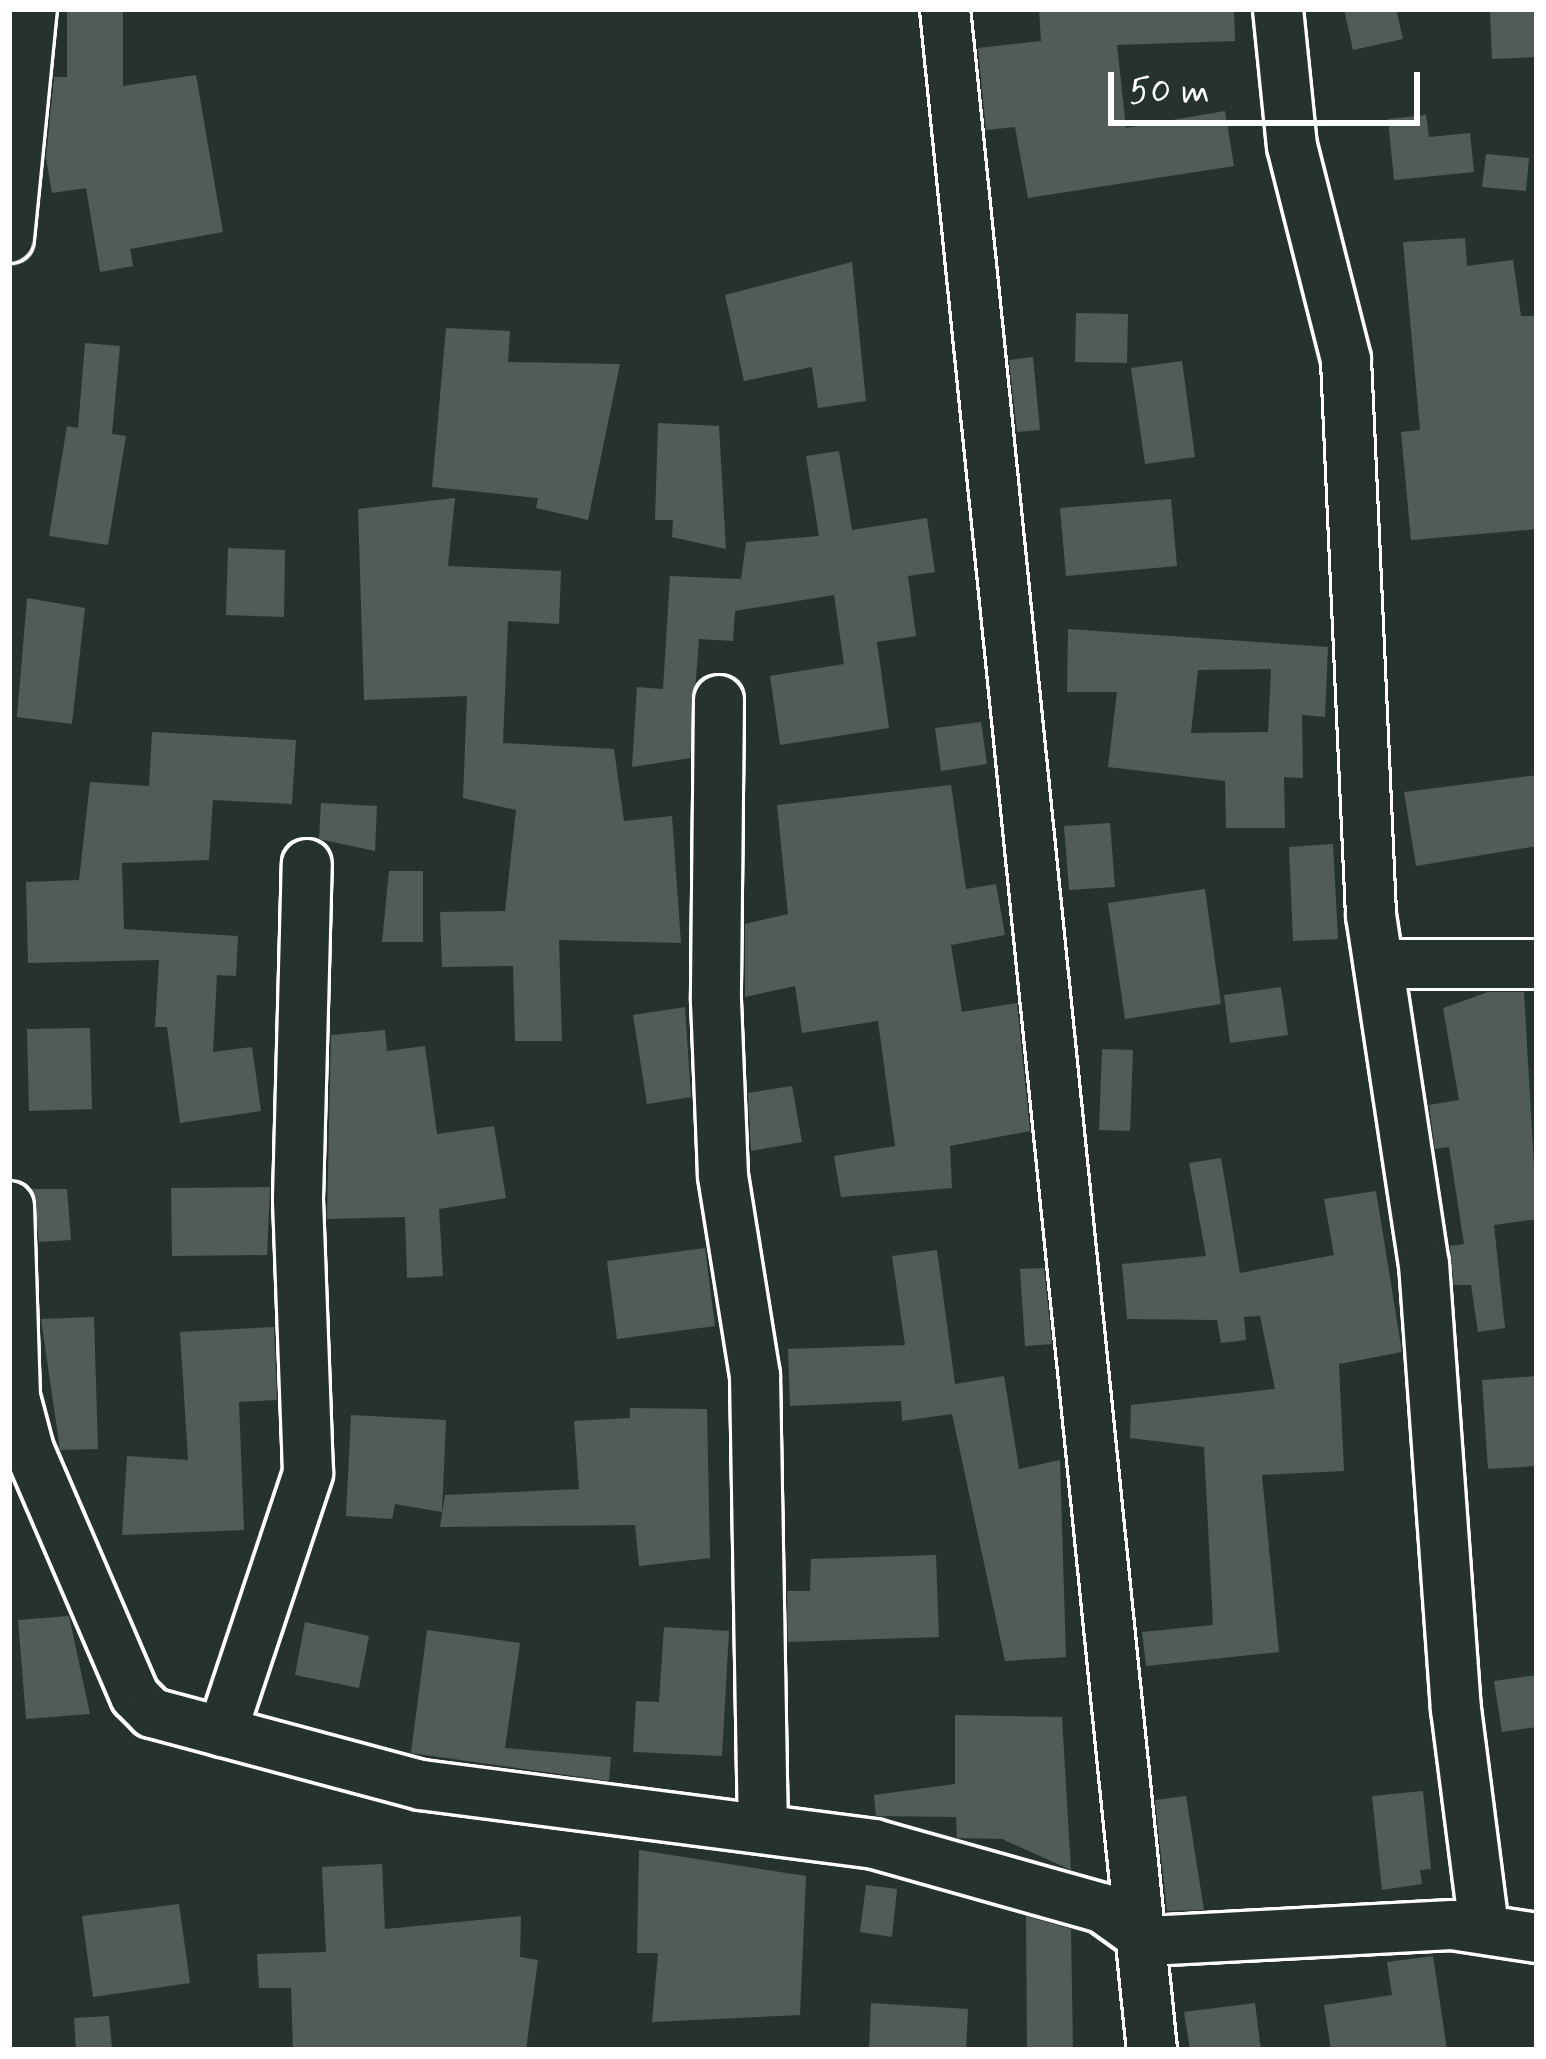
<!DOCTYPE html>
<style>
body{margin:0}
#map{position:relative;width:1546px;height:2059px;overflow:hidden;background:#26332d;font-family:Mynerve,sans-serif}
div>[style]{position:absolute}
.building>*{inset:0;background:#515c57}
.roads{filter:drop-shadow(3px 0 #fff) drop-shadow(-3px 0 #fff) drop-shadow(0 3px #fff) drop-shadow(0 -3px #fff)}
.minor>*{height:48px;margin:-24px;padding:0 24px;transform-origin:24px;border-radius:24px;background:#26332d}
span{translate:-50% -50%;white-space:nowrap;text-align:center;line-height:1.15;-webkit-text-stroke:9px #26332d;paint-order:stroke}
.frame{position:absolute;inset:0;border:12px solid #fff;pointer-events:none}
.scale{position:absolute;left:1108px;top:72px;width:312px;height:54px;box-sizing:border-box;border:6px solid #fff;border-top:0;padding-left:15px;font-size:36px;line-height:42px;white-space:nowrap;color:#fff;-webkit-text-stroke:9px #26332d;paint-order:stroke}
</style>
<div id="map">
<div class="building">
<div style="clip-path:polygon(67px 9px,123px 9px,123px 86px,196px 75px,223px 232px,130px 249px,133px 266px,100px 272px,86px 188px,52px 193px,46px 158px,54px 77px,67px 77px)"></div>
<div style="clip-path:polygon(1039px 9px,1234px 9px,1235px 41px,1117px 45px,1126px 128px,1225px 111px,1234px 166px,1028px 198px,1015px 127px,986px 130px,978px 48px,1041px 41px)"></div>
<div style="clip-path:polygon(1344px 9px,1396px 9px,1403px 39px,1353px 50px)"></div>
<div style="clip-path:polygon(1490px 9px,1537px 9px,1537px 57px,1492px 59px)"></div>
<div style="clip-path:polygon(1426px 115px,1429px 137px,1470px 133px,1474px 172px,1394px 180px,1388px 119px)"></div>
<div style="clip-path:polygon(1486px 154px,1529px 158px,1526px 191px,1482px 187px)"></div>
<div style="clip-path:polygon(1465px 238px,1467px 266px,1513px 260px,1521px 316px,1537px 316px,1537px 529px,1411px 540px,1401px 432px,1420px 430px,1403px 242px)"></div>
<div style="clip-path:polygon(852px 262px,866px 401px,818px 408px,812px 367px,744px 381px,725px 295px)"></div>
<div style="clip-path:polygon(1076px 313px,1128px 314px,1127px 363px,1075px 362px)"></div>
<div style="clip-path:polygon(446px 328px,510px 331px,508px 362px,620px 364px,588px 520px,536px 508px,538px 498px,432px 487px)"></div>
<div style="clip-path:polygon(85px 343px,120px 346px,112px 434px,126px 436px,108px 545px,49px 536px,67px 426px,78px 428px)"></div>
<div style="clip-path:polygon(1033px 357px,1040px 430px,1017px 432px,1009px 360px)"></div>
<div style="clip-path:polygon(1182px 361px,1195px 457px,1145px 464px,1131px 368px)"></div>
<div style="clip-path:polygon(658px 423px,719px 426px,726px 549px,672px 537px,673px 520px,655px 520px)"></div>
<div style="clip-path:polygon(839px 451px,852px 530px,927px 518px,935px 572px,908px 576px,916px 636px,877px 642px,889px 728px,780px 745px,770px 676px,844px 664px,834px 595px,735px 611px,733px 641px,699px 639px,690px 758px,632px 767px,637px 687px,663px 689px,670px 576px,741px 579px,746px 542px,819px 536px,806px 456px)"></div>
<div style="clip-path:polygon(455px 498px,448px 566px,561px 571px,559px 624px,508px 621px,503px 743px,614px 749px,624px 821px,672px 816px,681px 943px,559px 940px,562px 1041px,515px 1041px,513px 966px,442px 967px,440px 912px,505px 911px,516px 810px,463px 798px,467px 696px,364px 700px,358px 509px)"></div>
<div style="clip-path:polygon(1171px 499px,1177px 566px,1066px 576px,1060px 508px)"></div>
<div style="clip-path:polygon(228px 548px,285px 550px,284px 617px,226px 615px)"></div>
<div style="clip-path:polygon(27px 598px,85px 608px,72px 724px,17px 717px)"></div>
<div style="clip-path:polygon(evenodd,1068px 629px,1328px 647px,1325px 717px,1302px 715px,1303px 778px,1284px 777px,1285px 828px,1226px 828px,1225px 781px,1108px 767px,1117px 692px,1067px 692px,1068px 629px,1271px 669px,1268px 732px,1191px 733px,1198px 670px,1271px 669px)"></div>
<div style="clip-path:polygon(981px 722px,987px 764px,941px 771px,935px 728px)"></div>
<div style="clip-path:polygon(152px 732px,296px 740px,292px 804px,213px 800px,209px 860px,122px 863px,124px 929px,238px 936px,236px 976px,217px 975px,213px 1052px,252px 1047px,261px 1111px,180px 1123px,167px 1027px,155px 1027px,159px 960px,28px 963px,26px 882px,79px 880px,90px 782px,149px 786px)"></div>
<div style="clip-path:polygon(1537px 775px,1537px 846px,1416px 866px,1404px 792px)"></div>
<div style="clip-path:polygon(951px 785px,966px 889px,996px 884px,1005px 935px,951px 945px,962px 1012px,1017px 1003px,1030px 1131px,950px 1146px,952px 1188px,841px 1197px,834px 1156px,895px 1146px,878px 1021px,802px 1033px,795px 986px,745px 997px,745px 924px,788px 914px,777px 805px)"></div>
<div style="clip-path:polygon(321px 803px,377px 806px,375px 851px,319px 839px)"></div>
<div style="clip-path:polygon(1110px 823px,1115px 887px,1069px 890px,1064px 826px)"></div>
<div style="clip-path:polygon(1333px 844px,1338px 939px,1293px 941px,1289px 847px)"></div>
<div style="clip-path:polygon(389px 871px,423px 871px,423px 942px,382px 942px)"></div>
<div style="clip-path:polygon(1205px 889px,1221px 1004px,1125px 1019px,1108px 903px)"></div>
<div style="clip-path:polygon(1281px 987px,1288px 1035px,1230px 1043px,1224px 995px)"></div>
<div style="clip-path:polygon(1488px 992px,1524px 992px,1537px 1219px,1494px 1225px,1505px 1328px,1478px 1332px,1471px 1285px,1454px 1285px,1450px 1246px,1464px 1244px,1449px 1147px,1435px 1149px,1429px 1105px,1459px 1100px,1443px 1008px)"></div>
<div style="clip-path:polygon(685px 1007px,691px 1097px,647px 1104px,633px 1015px)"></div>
<div style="clip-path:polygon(90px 1028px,92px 1109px,29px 1111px,27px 1029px)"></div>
<div style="clip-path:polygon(385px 1030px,387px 1051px,425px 1046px,437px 1134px,494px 1126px,506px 1198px,439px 1209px,443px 1276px,407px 1278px,405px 1217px,327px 1219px,331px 1035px)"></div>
<div style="clip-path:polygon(1102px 1049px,1133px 1050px,1130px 1131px,1099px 1130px)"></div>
<div style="clip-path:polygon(792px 1086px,802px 1142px,751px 1151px,748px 1093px)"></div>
<div style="clip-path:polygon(1221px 1158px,1240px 1273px,1334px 1255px,1324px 1199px,1376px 1191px,1402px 1352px,1339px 1364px,1344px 1471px,1262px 1475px,1279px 1652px,1146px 1666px,1142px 1632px,1213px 1625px,1204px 1447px,1130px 1438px,1131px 1405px,1275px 1389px,1260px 1316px,1244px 1317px,1246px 1340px,1221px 1343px,1217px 1320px,1127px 1319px,1122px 1264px,1206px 1256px,1189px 1163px)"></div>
<div style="clip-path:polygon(270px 1187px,267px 1255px,172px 1256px,171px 1188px)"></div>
<div style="clip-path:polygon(32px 1189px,67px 1189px,71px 1240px,39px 1242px)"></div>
<div style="clip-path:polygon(705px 1248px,715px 1326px,617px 1339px,607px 1261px)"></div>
<div style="clip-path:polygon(937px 1250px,955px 1384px,1004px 1376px,1019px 1469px,1060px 1460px,1066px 1657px,1005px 1661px,952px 1414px,902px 1421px,901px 1401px,790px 1406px,788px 1349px,905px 1345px,892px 1256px)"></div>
<div style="clip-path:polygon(1044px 1268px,1052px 1344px,1025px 1346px,1020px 1269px)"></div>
<div style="clip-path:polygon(94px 1317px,98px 1449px,60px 1450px,41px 1319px)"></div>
<div style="clip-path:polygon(274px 1327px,277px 1400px,239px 1402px,244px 1530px,122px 1535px,127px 1456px,188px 1460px,180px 1332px)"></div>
<div style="clip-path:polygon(1537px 1376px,1537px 1466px,1488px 1469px,1482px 1380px)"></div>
<div style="clip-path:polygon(630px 1408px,707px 1409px,710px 1558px,639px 1566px,635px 1525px,440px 1527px,445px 1495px,579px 1489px,574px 1421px,630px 1418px)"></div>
<div style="clip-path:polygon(351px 1415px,446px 1420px,442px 1512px,395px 1504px,392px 1519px,346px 1516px)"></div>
<div style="clip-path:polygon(936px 1555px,939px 1637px,788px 1642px,787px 1591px,810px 1591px,811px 1559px)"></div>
<div style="clip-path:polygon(69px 1616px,90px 1714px,26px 1719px,18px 1620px)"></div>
<div style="clip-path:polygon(305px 1622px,369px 1636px,359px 1688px,295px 1675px)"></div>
<div style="clip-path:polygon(664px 1627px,729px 1631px,722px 1756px,633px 1752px,636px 1701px,659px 1702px)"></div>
<div style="clip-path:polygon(427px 1630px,520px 1643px,505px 1748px,611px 1757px,609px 1781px,411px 1753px)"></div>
<div style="clip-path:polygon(1537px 1675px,1537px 1727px,1502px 1732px,1494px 1681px)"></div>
<div style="clip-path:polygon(955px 1715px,1062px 1717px,1071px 1870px,1002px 1839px,957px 1838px,956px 1817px,876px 1816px,874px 1795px,955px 1784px)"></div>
<div style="clip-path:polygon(1423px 1791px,1431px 1869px,1420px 1870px,1422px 1884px,1382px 1890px,1372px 1796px)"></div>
<div style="clip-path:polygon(1186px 1796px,1204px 1910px,1167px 1911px,1155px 1800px)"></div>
<div style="clip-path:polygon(639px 1850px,806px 1876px,800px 2015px,652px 2022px,658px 1953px,637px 1953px)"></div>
<div style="clip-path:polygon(382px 1864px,385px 1929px,521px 1916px,520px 1957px,538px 1960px,526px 2050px,293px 2050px,291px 1988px,259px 1988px,257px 1954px,326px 1952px,322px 1867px)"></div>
<div style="clip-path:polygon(866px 1885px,897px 1889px,892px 1937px,860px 1932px)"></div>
<div style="clip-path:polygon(179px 1904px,190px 1983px,93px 1997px,82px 1916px)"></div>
<div style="clip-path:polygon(1026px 1916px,1071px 1929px,1073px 2050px,1027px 2050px)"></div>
<div style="clip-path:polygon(1433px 1956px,1447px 2050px,1331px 2050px,1324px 2005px,1392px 1995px,1387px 1962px)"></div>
<div style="clip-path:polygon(871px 2003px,968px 2009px,966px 2050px,869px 2050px)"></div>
<div style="clip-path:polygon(1255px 2003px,1261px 2050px,1190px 2050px,1184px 2012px)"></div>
<div style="clip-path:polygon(109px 2016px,112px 2048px,76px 2050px,74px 2018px)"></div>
</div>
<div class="roads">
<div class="minor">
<div style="left:945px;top:9px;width:2051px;rotate:84.21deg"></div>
<div style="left:1278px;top:9px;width:138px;rotate:84.2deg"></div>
<div style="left:1292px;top:146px;width:221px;rotate:75.8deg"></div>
<div style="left:1346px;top:360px;width:556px;rotate:87.42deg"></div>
<div style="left:1371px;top:915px;width:353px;rotate:81.4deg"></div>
<div style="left:1424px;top:1264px;width:446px;rotate:85.9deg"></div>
<div style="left:1456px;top:1709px;width:220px;rotate:82.7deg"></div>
<div style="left:9px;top:238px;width:230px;rotate:-84.3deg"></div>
<div style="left:719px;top:700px;width:301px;rotate:90.6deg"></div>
<div style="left:716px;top:1001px;width:175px;rotate:87.7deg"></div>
<div style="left:723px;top:1176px;width:202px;rotate:80.9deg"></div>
<div style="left:755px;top:1375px;width:451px;rotate:89deg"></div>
<div style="left:1384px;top:964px;width:153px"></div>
<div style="left:9px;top:1206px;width:191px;rotate:88.2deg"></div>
<div style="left:15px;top:1397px;width:55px;rotate:75.2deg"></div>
<div style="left:29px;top:1450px;width:268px;rotate:66.7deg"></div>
<div style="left:135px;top:1696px;width:24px;rotate:45deg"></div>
<div style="left:152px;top:1713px;width:278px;rotate:15deg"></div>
<div style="left:421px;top:1785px;width:457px;rotate:7.4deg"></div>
<div style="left:874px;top:1844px;width:237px;rotate:15.7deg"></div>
<div style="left:1102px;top:1908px;width:57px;rotate:35.7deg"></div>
<div style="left:1148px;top:1941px;width:304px;rotate:-3deg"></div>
<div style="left:1452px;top:1925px;width:86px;rotate:8.7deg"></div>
<div style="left:222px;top:1732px;width:273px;rotate:-71.6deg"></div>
<div style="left:308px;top:1473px;width:274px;rotate:-92.1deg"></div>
<div style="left:298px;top:1199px;width:335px;rotate:-88.5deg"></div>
</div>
</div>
<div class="frame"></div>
<div class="scale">50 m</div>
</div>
